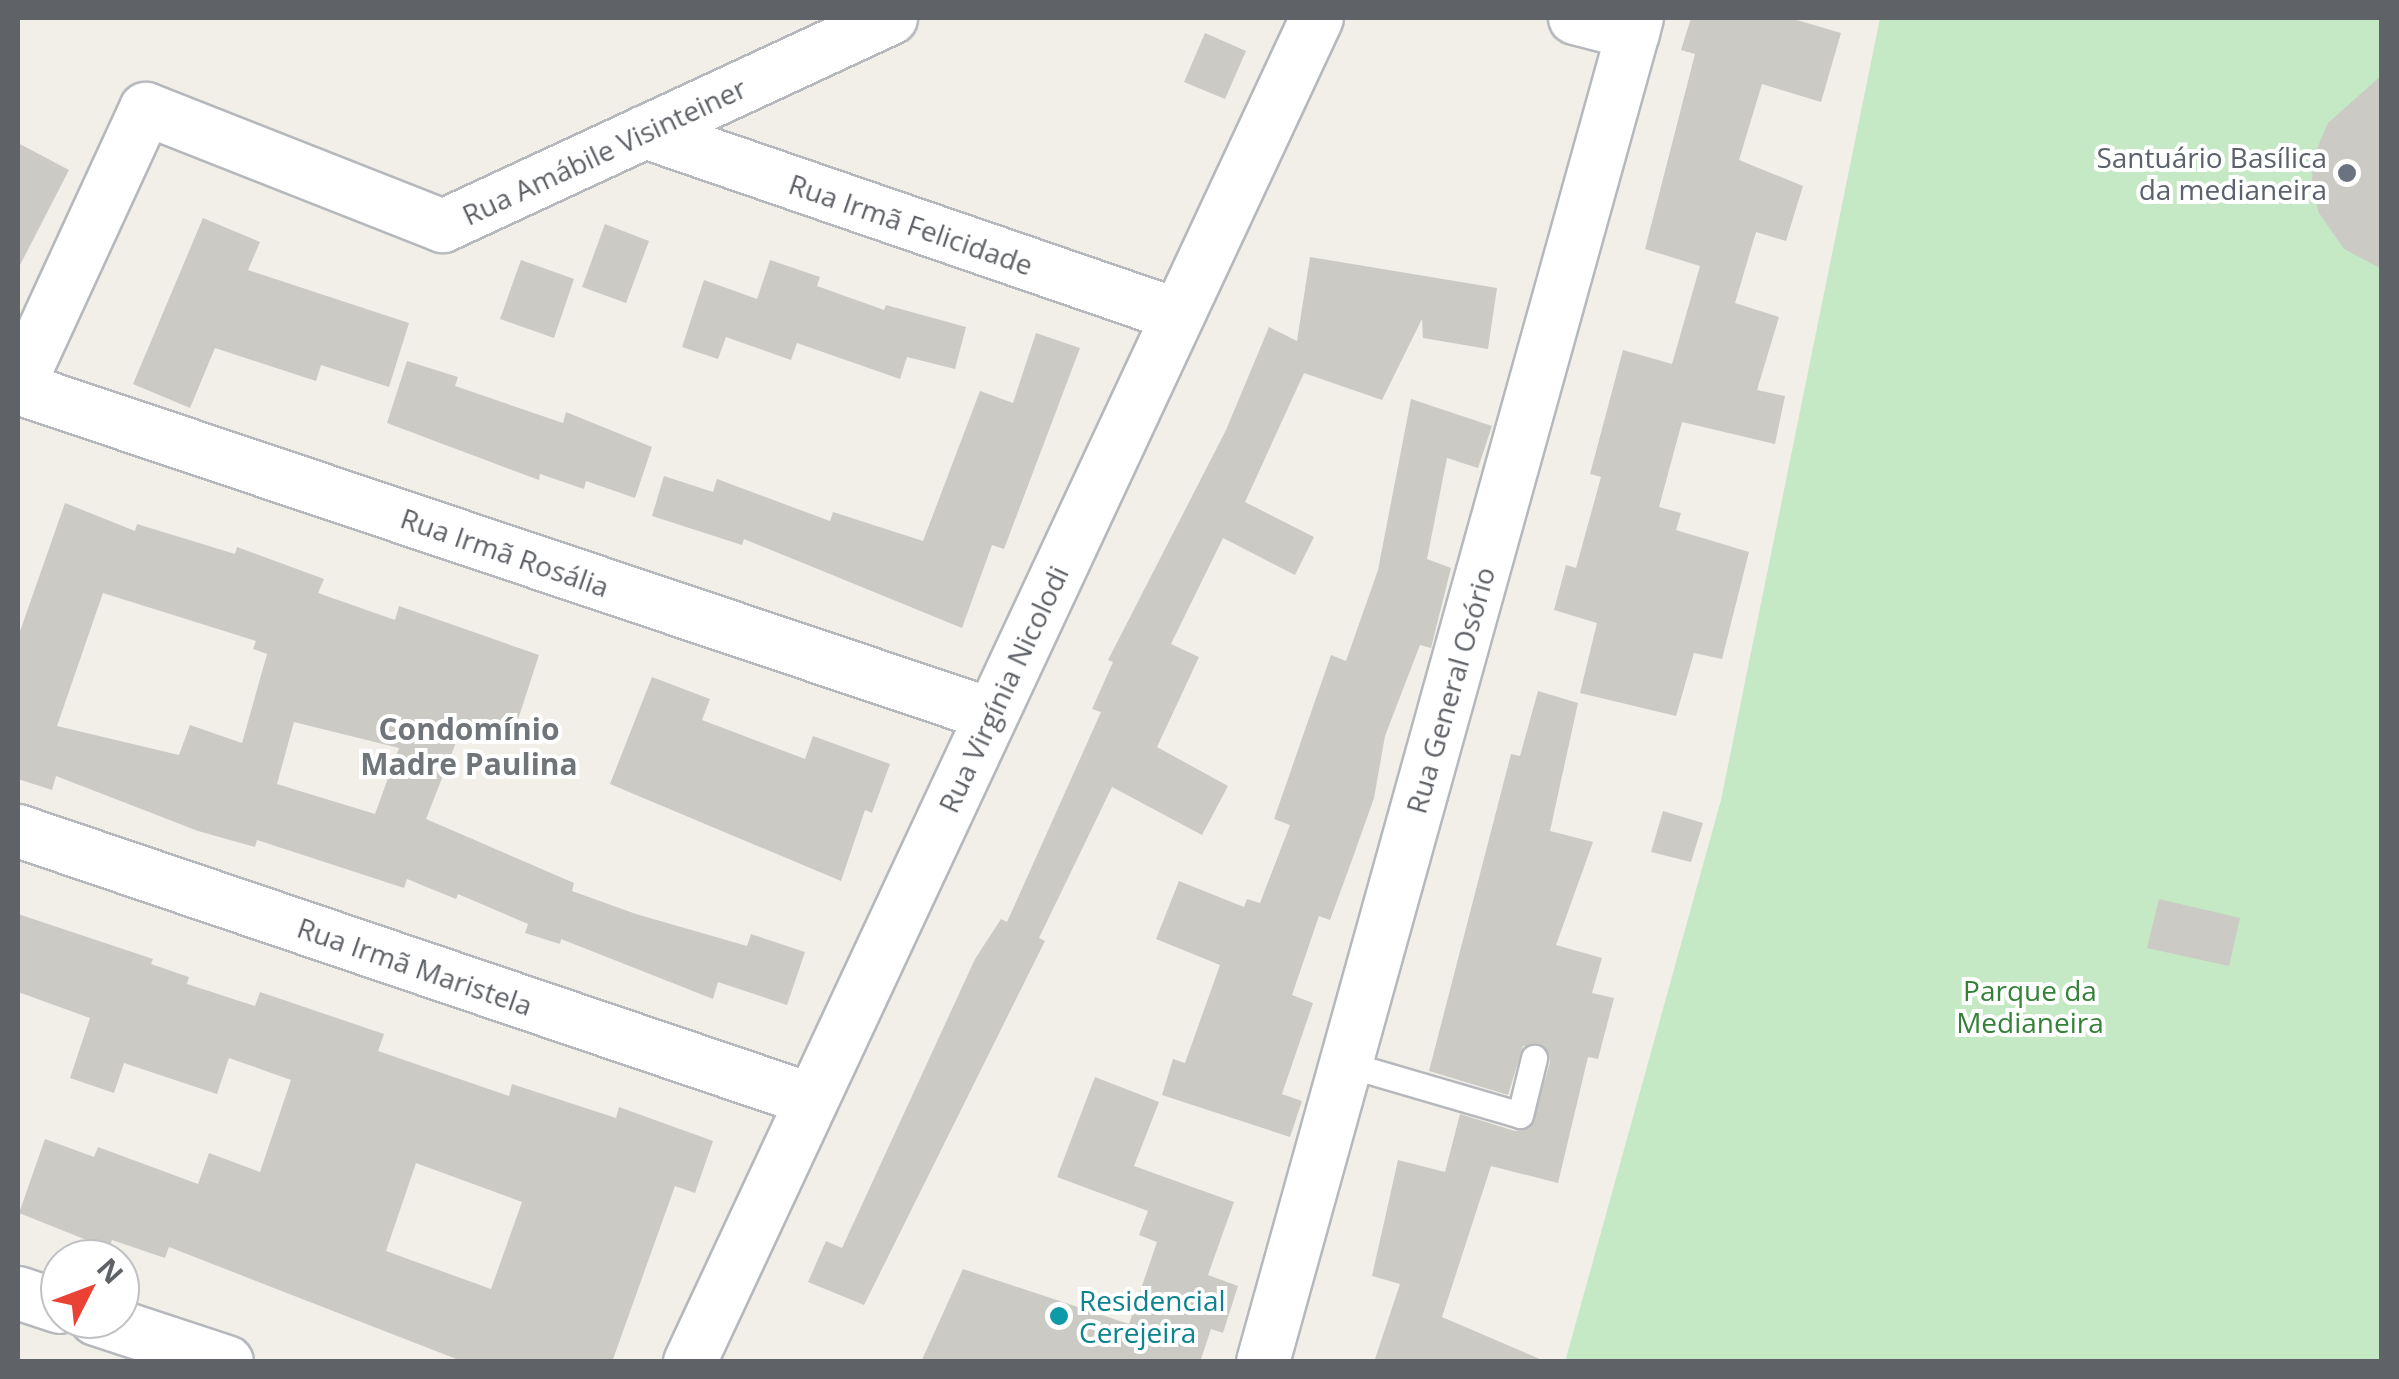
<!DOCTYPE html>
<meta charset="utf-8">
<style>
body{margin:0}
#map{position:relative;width:2399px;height:1379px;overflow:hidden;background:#f1efe8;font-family:"Open Sans",sans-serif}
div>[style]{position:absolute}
.green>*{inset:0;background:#c5e8c5}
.building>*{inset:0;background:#cccac5}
.roads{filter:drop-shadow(2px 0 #b5b8bc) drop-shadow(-2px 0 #b5b8bc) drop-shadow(0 2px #b5b8bc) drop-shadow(0 -2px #b5b8bc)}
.service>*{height:25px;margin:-12.5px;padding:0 12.5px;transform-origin:12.5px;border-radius:12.5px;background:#fff}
.minor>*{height:52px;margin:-26px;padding:0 26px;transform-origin:26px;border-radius:26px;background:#fff}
.dots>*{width:28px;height:28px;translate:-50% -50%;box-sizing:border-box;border:5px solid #fff;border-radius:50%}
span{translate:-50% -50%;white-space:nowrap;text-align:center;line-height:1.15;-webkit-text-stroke:8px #fff;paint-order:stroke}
.street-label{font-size:28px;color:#5f6368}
.worship-label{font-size:28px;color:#5b616d}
.right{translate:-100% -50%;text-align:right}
.park-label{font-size:28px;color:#348238}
.culture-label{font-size:28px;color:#0d838f}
.left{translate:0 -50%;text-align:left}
.neighbourhood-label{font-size:30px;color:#70757a;font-weight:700}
.frame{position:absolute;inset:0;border:20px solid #5f6368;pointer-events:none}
.north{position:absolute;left:40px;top:1239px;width:100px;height:100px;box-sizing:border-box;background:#fff;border:2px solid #bfc1c3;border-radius:50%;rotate:48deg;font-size:28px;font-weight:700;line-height:40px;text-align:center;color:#5f6368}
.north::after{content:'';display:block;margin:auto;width:35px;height:45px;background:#ea4335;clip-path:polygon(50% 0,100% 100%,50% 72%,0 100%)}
</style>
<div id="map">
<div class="green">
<div style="clip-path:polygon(1880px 18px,2381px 18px,2381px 1361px,1565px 1362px,1721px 800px)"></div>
</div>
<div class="building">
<div style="clip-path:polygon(1691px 18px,1790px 18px,1841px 33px,1821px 102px,1762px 84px,1739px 160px,1803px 186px,1786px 241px,1756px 232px,1735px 303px,1779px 317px,1757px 390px,1785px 396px,1775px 444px,1682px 422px,1659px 507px,1681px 513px,1676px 530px,1749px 552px,1722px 659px,1694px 653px,1676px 716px,1580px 693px,1597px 623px,1554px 610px,1566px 565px,1576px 568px,1601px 477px,1590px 474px,1623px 350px,1672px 364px,1700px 266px,1645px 249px,1695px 54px,1681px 50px)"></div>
<div style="clip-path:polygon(1205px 33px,1246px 51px,1225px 99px,1184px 82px)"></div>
<div style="clip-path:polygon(2382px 75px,2382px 269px,2344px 249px,2319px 213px,2312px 187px,2313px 158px,2328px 123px)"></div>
<div style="clip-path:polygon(18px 143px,69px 170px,18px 269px)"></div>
<div style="clip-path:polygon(203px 218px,260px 242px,248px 270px,409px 323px,389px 387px,321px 365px,316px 381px,215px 348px,190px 408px,133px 384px)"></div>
<div style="clip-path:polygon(605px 224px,649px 241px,626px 303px,582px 287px)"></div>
<div style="clip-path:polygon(1310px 257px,1497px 288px,1488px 349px,1423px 338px,1422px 319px,1382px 400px,1304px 373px,1245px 502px,1314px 537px,1295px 575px,1223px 538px,1171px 644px,1199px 657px,1157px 747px,1228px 786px,1202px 835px,1112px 787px,1039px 938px,1045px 941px,864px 1305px,808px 1282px,826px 1241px,842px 1248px,975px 959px,1001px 919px,1007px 922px,1101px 712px,1092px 709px,1113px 662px,1108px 660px,1226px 430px,1269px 327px,1297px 341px)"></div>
<div style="clip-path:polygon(521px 260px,574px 279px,554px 338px,500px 319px)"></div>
<div style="clip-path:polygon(770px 260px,820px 277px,817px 286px,884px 310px,886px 305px,966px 327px,955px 369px,907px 357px,900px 379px,797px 343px,791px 360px,726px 337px,718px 359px,682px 347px,704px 280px,757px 299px)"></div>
<div style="clip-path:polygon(1036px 333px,1080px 348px,1004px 549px,992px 545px,962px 628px,744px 539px,742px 545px,652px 516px,664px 476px,713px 492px,717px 479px,830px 521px,833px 512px,923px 541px,980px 391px,1013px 403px)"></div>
<div style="clip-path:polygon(407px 361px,458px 377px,455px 386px,563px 423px,566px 412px,652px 447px,635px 498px,586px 481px,584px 489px,540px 474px,539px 480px,387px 423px)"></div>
<div style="clip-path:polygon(1411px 399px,1492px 426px,1478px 468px,1447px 458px,1427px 559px,1451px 568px,1431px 648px,1420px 645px,1385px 736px,1374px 798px,1352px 860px,1330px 920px,1319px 916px,1292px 995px,1313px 1003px,1282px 1094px,1302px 1101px,1290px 1137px,1162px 1095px,1173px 1059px,1185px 1063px,1220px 965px,1156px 939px,1179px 881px,1244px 907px,1247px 899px,1260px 903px,1290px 825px,1274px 819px,1331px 655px,1346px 661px,1378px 570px)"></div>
<div style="clip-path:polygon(evenodd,65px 503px,135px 531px,137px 524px,235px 554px,237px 547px,324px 579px,318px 593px,395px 620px,399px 606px,539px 655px,512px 738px,464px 722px,426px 819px,574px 883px,572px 891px,636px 914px,747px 946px,751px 934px,805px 952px,787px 1005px,718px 982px,713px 999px,561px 939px,560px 944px,525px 933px,528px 924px,458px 894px,456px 899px,407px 879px,404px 888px,257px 840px,255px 847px,198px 831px,56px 776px,52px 790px,18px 779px,18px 637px,65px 503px,103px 593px,256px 641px,253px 649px,267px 654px,242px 743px,190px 725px,179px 755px,57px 726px,103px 593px,65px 503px,294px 722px,399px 748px,375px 814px,277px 784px,294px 722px)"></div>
<div style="clip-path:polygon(652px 677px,710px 699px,702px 720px,805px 759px,813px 736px,890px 764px,872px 813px,865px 810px,841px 881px,610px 784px)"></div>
<div style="clip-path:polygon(1538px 691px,1578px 703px,1550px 831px,1593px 842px,1556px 945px,1602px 958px,1592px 993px,1614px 998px,1598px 1059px,1588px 1057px,1558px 1183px,1491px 1166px,1442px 1317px,1547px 1362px,1374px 1362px,1400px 1284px,1372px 1276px,1398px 1160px,1445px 1172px,1460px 1114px,1515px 1131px,1531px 1127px,1550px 1062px,1544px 1046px,1523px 1046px,1508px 1095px,1429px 1071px,1511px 754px,1520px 756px)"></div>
<div style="clip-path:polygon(1663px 811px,1703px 823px,1691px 862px,1651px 852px)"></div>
<div style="clip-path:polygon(2159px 899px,2240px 918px,2229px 966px,2147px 948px)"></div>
<div style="clip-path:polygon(evenodd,18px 914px,153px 959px,151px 964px,189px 977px,187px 984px,255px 1006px,260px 992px,384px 1034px,378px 1051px,509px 1096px,512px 1084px,616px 1118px,619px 1107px,713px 1141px,695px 1193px,675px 1186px,612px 1362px,464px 1362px,169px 1247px,165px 1258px,112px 1240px,109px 1249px,19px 1213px,45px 1139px,94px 1157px,98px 1147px,198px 1184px,209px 1153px,260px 1172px,291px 1080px,229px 1058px,217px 1094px,124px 1063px,114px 1093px,70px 1078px,90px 1018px,18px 992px,18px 914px,416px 1163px,522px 1202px,491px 1289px,386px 1251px,416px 1163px)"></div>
<div style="clip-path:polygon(1095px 1077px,1159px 1102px,1134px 1166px,1234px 1202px,1208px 1275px,1238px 1286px,1223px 1333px,1211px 1329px,1200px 1362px,921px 1362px,963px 1269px,1129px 1324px,1157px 1242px,1139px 1235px,1148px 1211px,1057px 1177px)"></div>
</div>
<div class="roads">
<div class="service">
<div style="left:1346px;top:1064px;width:181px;rotate:16.3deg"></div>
<div style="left:1520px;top:1115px;width:59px;rotate:-76.2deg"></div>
</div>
<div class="minor">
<div style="left:1575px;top:18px;width:60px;rotate:14.5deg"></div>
<div style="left:645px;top:132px;width:563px;rotate:18.98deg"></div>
<div style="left:18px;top:387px;width:306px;rotate:-65.3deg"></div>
<div style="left:146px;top:109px;width:319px;rotate:21.5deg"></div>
<div style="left:443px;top:226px;width:494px;rotate:-24.9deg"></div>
<div style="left:18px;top:388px;width:1027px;rotate:18.56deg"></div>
<div style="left:18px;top:831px;width:838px;rotate:18.72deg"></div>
<div style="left:18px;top:1293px;width:44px;rotate:18.4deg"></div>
<div style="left:96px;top:1319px;width:138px;rotate:18.2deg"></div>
<div style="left:690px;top:1362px;width:1483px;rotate:-64.99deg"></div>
<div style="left:1263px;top:1362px;width:1395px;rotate:-74.45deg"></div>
</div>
</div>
<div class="dots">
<div style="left:2347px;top:173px;background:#6b7280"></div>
<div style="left:1059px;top:1316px;background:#0f9aa8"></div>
</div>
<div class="street-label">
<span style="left:604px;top:151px;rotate:-25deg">Rua Amábile Visinteiner</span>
<span style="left:911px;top:224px;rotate:19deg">Rua Irmã Felicidade</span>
<span style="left:505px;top:552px;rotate:19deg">Rua Irmã Rosália</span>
<span style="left:1003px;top:689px;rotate:-65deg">Rua Virgínia Nicolodi</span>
<span style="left:1450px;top:690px;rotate:-74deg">Rua General Osório</span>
<span style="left:415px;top:966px;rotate:19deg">Rua Irmã Maristela</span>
</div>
<div class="worship-label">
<span class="right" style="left:2327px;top:173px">Santuário Basílica<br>da medianeira</span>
</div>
<div class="park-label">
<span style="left:2030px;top:1006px">Parque da<br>Medianeira</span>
</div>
<div class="culture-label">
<span class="left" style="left:1079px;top:1316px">Residencial<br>Cerejeira</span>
</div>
<div class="neighbourhood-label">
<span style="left:469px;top:746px">Condomínio<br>Madre Paulina</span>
</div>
<div class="frame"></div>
<div class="north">N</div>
</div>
